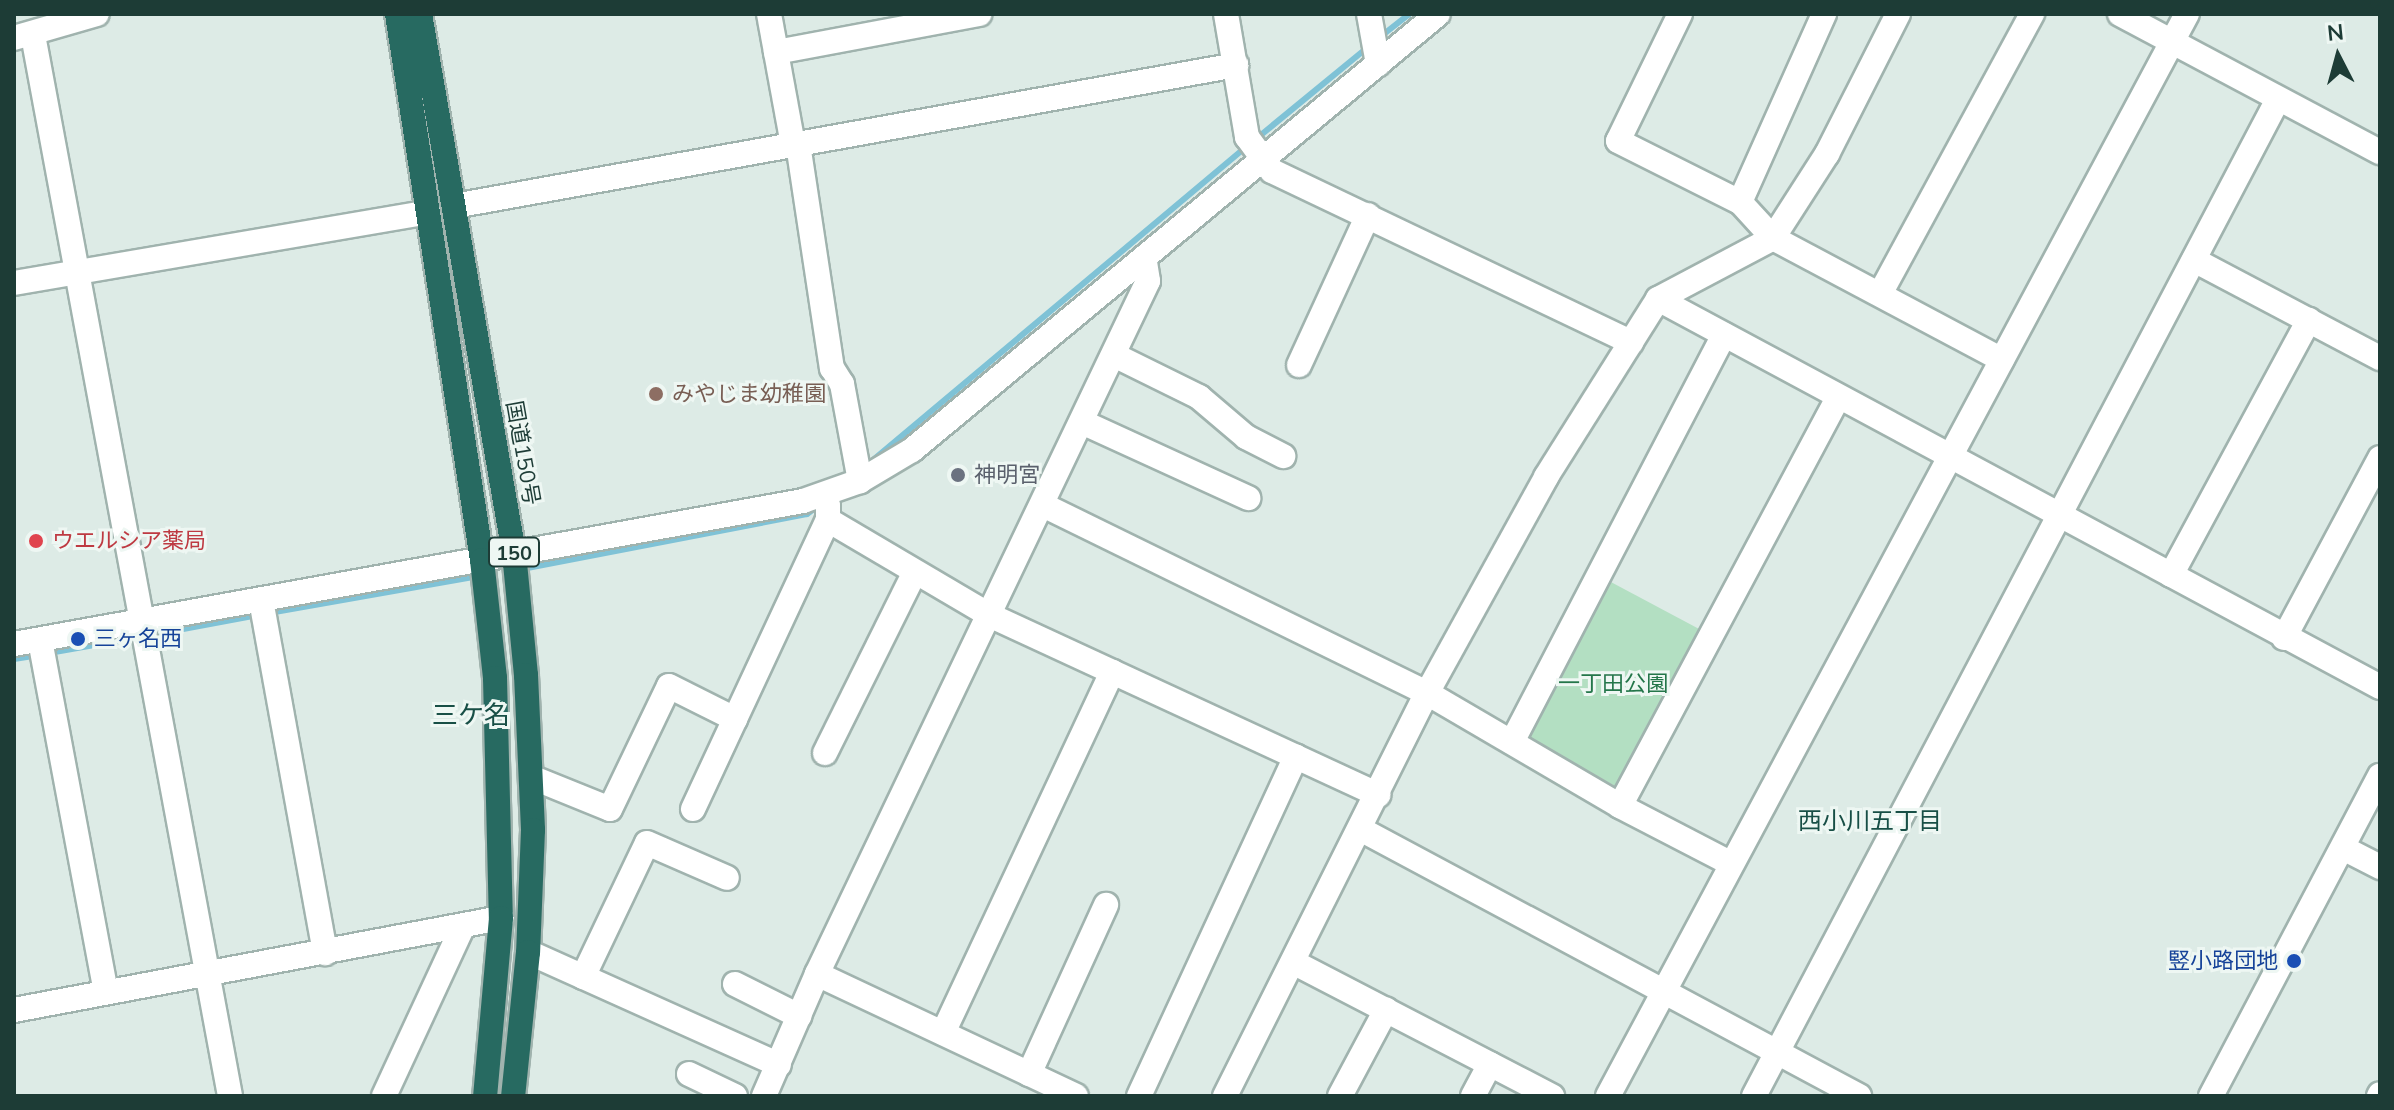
<!DOCTYPE html>
<meta charset="utf-8">
<style>
body{margin:0}
#map{position:relative;width:2394px;height:1110px;overflow:hidden;background:#ddebe6;font-family:Mulish,"Noto Sans JP",sans-serif}
div>[style]{position:absolute}
.green>*{inset:0;background:#b3dfc2}
.stream>*{height:6px;margin:-3px;padding:0 3px;transform-origin:3px;border-radius:3px;background:#7fc2d6}
.roads{filter:drop-shadow(2px 0 #a0b3ae) drop-shadow(-2px 0 #a0b3ae) drop-shadow(0 2px #a0b3ae) drop-shadow(0 -2px #a0b3ae)}
.minor>*{height:24px;margin:-12px;padding:0 12px;transform-origin:12px;border-radius:12px;background:#fff}
.highway>*{height:24px;margin:-12px;padding:0 12px;transform-origin:12px;border-radius:12px;background:#276a61}
.dots>*{width:22px;height:22px;translate:-50% -50%;box-sizing:border-box;border:4px solid #eef7f3;border-radius:50%}
span{translate:-50% -50%;white-space:nowrap;text-align:center;line-height:1.15;-webkit-text-stroke:6px #eef7f3;paint-order:stroke}
.shield-label span{padding:2px 6px;background:#eef7f3;border:2px solid;border-radius:6px;-webkit-text-stroke-width:0}
.shield-label{font-size:20px;color:#1d3c36;font-weight:700}
.education-label{font-size:22px;color:#785e54}
.left{translate:0 -50%;text-align:left}
.street-label{font-size:22px;color:#1d3c36}
.worship-label{font-size:22px;color:#5b616d}
.health-label{font-size:22px;color:#be3a42}
.transit-label{font-size:22px;color:#164399}
.right{translate:-100% -50%;text-align:right}
.park-label{font-size:22px;color:#24764a}
.neighbourhood-label{font-size:24px;color:#184f46}
.quarter-label{font-size:26px;color:#184f46}
.frame{position:absolute;inset:0;border:16px solid #1d3c36;pointer-events:none}
.north{position:absolute;left:2298px;top:16px;width:80px;height:80px;-webkit-text-stroke:6px #eef7f3;paint-order:stroke;rotate:354deg;font-size:22px;font-weight:700;line-height:32px;text-align:center;color:#1d3c36}
.north::after{content:'';display:block;margin:auto;width:28px;height:36px;background:#1d3c36;clip-path:polygon(50% 0,100% 100%,50% 72%,0 100%)}
</style>
<div id="map">
<div class="green">
<div style="clip-path:polygon(1609px 581px,1701px 630px,1617px 787px,1525px 739px)"></div>
</div>
<div class="stream">
<div style="left:1380px;top:37px;width:37px;rotate:-38deg"></div>
<div style="left:1256px;top:139px;width:145px;rotate:-39.4deg"></div>
<div style="left:873px;top:460px;width:488px;rotate:-40deg"></div>
<div style="left:522px;top:569px;width:290px;rotate:-10.9deg"></div>
<div style="left:807px;top:514px;width:10px;rotate:-37deg"></div>
<div style="left:269px;top:613px;width:213px;rotate:-10deg"></div>
<div style="left:151px;top:635px;width:109px;rotate:-10.6deg"></div>
<div style="left:49px;top:653px;width:92px;rotate:-10deg"></div>
<div style="left:14px;top:659px;width:24px;rotate:-9deg"></div>
</div>
<div class="roads">
<div class="minor">
<div style="left:769px;top:14px;width:133px;rotate:79.6deg"></div>
<div style="left:1226px;top:14px;width:125px;rotate:80.3deg"></div>
<div style="left:1247px;top:137px;width:42px;rotate:53.7deg"></div>
<div style="left:1272px;top:171px;width:398px;rotate:25.5deg"></div>
<div style="left:1369px;top:14px;width:51px;rotate:79.8deg"></div>
<div style="left:1680px;top:14px;width:141px;rotate:116deg"></div>
<div style="left:1618px;top:141px;width:136px;rotate:26.6deg"></div>
<div style="left:1740px;top:202px;width:49px;rotate:47.5deg"></div>
<div style="left:1773px;top:238px;width:259px;rotate:28deg"></div>
<div style="left:2120px;top:14px;width:294px;rotate:28deg"></div>
<div style="left:33px;top:35px;width:1079px;rotate:79.48deg"></div>
<div style="left:14px;top:38px;width:86px;rotate:-16.1deg"></div>
<div style="left:776px;top:52px;width:207px;rotate:-10.6deg"></div>
<div style="left:798px;top:144px;width:227px;rotate:81.4deg"></div>
<div style="left:832px;top:368px;width:19px;rotate:58deg"></div>
<div style="left:842px;top:384px;width:99px;rotate:79.5deg"></div>
<div style="left:1740px;top:202px;width:206px;rotate:-65.9deg"></div>
<div style="left:454px;top:206px;width:795px;rotate:-10.22deg"></div>
<div style="left:2194px;top:260px;width:210px;rotate:27.8deg"></div>
<div style="left:14px;top:283px;width:420px;rotate:-9.7deg"></div>
<div style="left:1880px;top:294px;width:319px;rotate:-61.5deg"></div>
<div style="left:1658px;top:299px;width:820px;rotate:28.25deg"></div>
<div style="left:1114px;top:355px;width:95px;rotate:26.3deg"></div>
<div style="left:1199px;top:397px;width:62px;rotate:40.4deg"></div>
<div style="left:1246px;top:437px;width:42px;rotate:27.2deg"></div>
<div style="left:1299px;top:365px;width:165px;rotate:-65.3deg"></div>
<div style="left:1082px;top:422px;width:183px;rotate:24.6deg"></div>
<div style="left:1043px;top:505px;width:428px;rotate:26.1deg"></div>
<div style="left:1427px;top:693px;width:224px;rotate:30.3deg"></div>
<div style="left:1620px;top:806px;width:124px;rotate:27.4deg"></div>
<div style="left:828px;top:520px;width:187px;rotate:30.5deg"></div>
<div style="left:989px;top:615px;width:429px;rotate:24.8deg"></div>
<div style="left:2171px;top:575px;width:290px;rotate:-61.6deg"></div>
<div style="left:261px;top:600px;width:359px;rotate:79.7deg"></div>
<div style="left:2284px;top:638px;width:204px;rotate:-61.9deg"></div>
<div style="left:40px;top:640px;width:357px;rotate:79.4deg"></div>
<div style="left:14px;top:644px;width:802px;rotate:-10.27deg"></div>
<div style="left:803px;top:501px;width:60px;rotate:-19.3deg"></div>
<div style="left:860px;top:481px;width:61px;rotate:-30.8deg"></div>
<div style="left:912px;top:450px;width:683px;rotate:-39.66deg"></div>
<div style="left:1512px;top:742px;width:459px;rotate:-62.5deg"></div>
<div style="left:825px;top:753px;width:202px;rotate:-63.6deg"></div>
<div style="left:531px;top:777px;width:85px;rotate:22.1deg"></div>
<div style="left:610px;top:809px;width:136px;rotate:-64.4deg"></div>
<div style="left:669px;top:686px;width:74px;rotate:26.6deg"></div>
<div style="left:1620px;top:806px;width:463px;rotate:-61.9deg"></div>
<div style="left:693px;top:809px;width:319px;rotate:-65deg"></div>
<div style="left:828px;top:520px;width:15px;rotate:-90deg"></div>
<div style="left:1362px;top:830px;width:564px;rotate:28.16deg"></div>
<div style="left:2343px;top:848px;width:42px;rotate:27.2deg"></div>
<div style="left:528px;top:952px;width:275px;rotate:24.2deg"></div>
<div style="left:1293px;top:962px;width:292px;rotate:27.4deg"></div>
<div style="left:817px;top:974px;width:286px;rotate:25.2deg"></div>
<div style="left:583px;top:977px;width:148px;rotate:-64.5deg"></div>
<div style="left:647px;top:843px;width:87px;rotate:23.6deg"></div>
<div style="left:735px;top:984px;width:72px;rotate:26.6deg"></div>
<div style="left:14px;top:1010px;width:496px;rotate:-10.7deg"></div>
<div style="left:943px;top:1033px;width:399px;rotate:-64.9deg"></div>
<div style="left:689px;top:1074px;width:51px;rotate:25.6deg"></div>
<div style="left:1029px;top:1074px;width:186px;rotate:-65.5deg"></div>
<div style="left:384px;top:1096px;width:183px;rotate:-65.1deg"></div>
<div style="left:764px;top:1096px;width:133px;rotate:-66.5deg"></div>
<div style="left:817px;top:974px;width:768px;rotate:-64.47deg"></div>
<div style="left:1148px;top:281px;width:24px;rotate:-99deg"></div>
<div style="left:1139px;top:1096px;width:374px;rotate:-65.2deg"></div>
<div style="left:1225px;top:1096px;width:451px;rotate:-63.4deg"></div>
<div style="left:1427px;top:693px;width:247px;rotate:-61.1deg"></div>
<div style="left:1546px;top:477px;width:210px;rotate:-57.8deg"></div>
<div style="left:1658px;top:299px;width:130px;rotate:-27.9deg"></div>
<div style="left:1773px;top:238px;width:100px;rotate:-57.3deg"></div>
<div style="left:1827px;top:154px;width:157px;rotate:-63.1deg"></div>
<div style="left:1340px;top:1096px;width:98px;rotate:-61.9deg"></div>
<div style="left:1473px;top:1096px;width:36px;rotate:-62deg"></div>
<div style="left:1608px;top:1096px;width:1227px;rotate:-61.85deg"></div>
<div style="left:1754px;top:1096px;width:1126px;rotate:-62.27deg"></div>
<div style="left:2211px;top:1096px;width:362px;rotate:-62.2deg"></div>
<div style="left:2379px;top:1096px;width:2px;rotate:-63deg"></div>
</div>
<div class="highway">
<div style="left:397px;top:14px;width:553px;rotate:81.15deg"></div>
<div style="left:482px;top:560px;width:119px;rotate:83.7deg"></div>
<div style="left:495px;top:678px;width:240px;rotate:88.6deg"></div>
<div style="left:501px;top:918px;width:179px;rotate:95.1deg"></div>
<div style="left:420px;top:14px;width:547px;rotate:80.11deg"></div>
<div style="left:514px;top:553px;width:123px;rotate:84.4deg"></div>
<div style="left:526px;top:675px;width:155px;rotate:87.4deg"></div>
<div style="left:533px;top:830px;width:122px;rotate:92.3deg"></div>
<div style="left:528px;top:952px;width:145px;rotate:95.9deg"></div>
</div>
</div>
<div class="dots">
<div style="left:656px;top:394px;background:#8d6e63"></div>
<div style="left:958px;top:475px;background:#6b7280"></div>
<div style="left:36px;top:541px;background:#e0444e"></div>
<div style="left:78px;top:639px;background:#1a4fb4"></div>
<div style="left:2294px;top:961px;background:#1a4fb4"></div>
</div>
<div class="shield-label">
<span style="left:514px;top:552px">150</span>
</div>
<div class="education-label">
<span class="left" style="left:672px;top:394px">みやじま幼稚園</span>
</div>
<div class="street-label">
<span style="left:523px;top:453px;rotate:80deg">国道150号</span>
</div>
<div class="worship-label">
<span class="left" style="left:974px;top:475px">神明宮</span>
</div>
<div class="health-label">
<span class="left" style="left:52px;top:541px">ウエルシア薬局</span>
</div>
<div class="transit-label">
<span class="left" style="left:94px;top:639px">三ヶ名西</span>
<span class="right" style="left:2278px;top:961px">竪小路団地</span>
</div>
<div class="park-label">
<span style="left:1613px;top:684px">一丁田公園</span>
</div>
<div class="neighbourhood-label">
<span style="left:1870px;top:821px">西小川五丁目</span>
</div>
<div class="quarter-label">
<span style="left:471px;top:715px">三ケ名</span>
</div>
<div class="frame"></div>
<div class="north">N</div>
</div>
